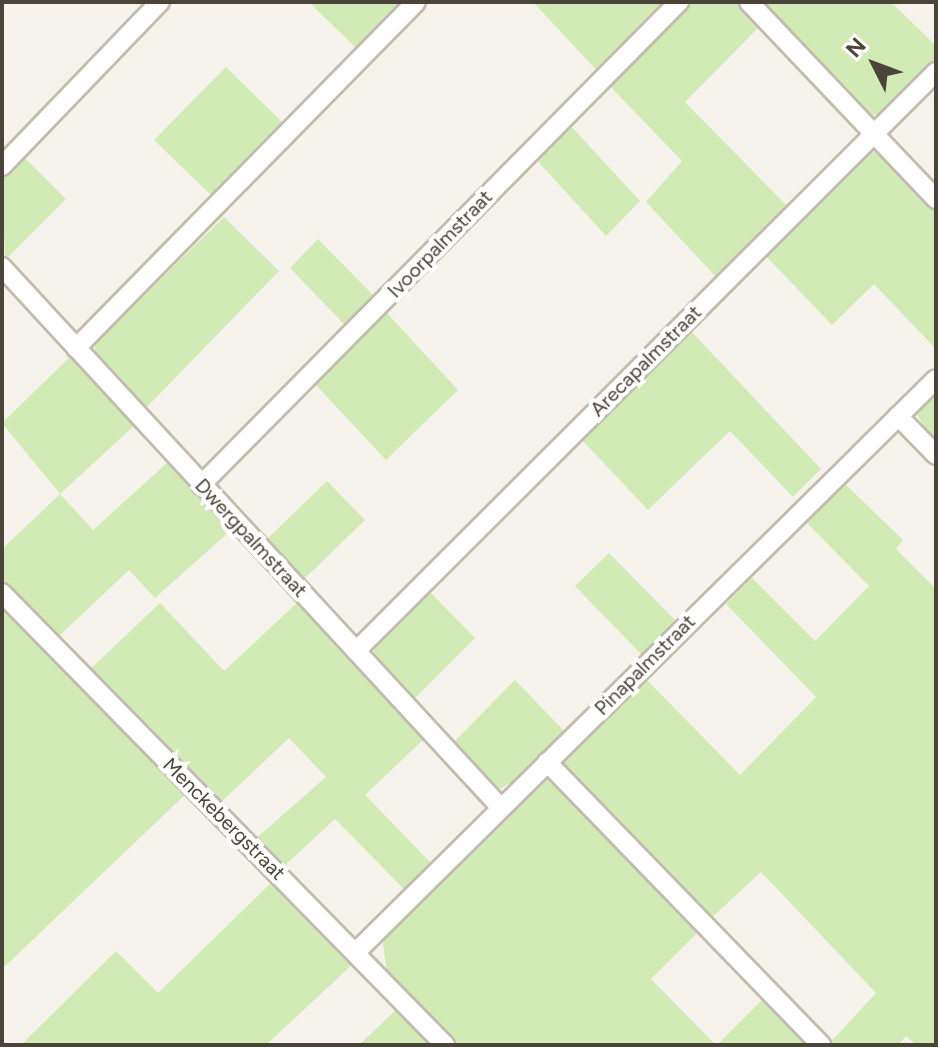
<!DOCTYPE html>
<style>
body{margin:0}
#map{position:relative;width:938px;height:1047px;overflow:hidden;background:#f6f3ec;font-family:Figtree,sans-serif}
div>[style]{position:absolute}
.green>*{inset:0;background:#d2eab5}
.roads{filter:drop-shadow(2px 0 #c2bbae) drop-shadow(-2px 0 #c2bbae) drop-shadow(0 2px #c2bbae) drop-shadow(0 -2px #c2bbae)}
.minor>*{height:18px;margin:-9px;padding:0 9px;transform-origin:9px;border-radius:9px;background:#fff}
span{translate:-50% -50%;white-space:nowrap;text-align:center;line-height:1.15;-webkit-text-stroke:8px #fff;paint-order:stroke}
.street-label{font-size:20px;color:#4b4439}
.frame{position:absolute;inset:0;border:4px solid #4b4439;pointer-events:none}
.north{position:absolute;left:834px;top:24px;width:80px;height:80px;-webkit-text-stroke:6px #fff;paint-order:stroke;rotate:312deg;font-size:22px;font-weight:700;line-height:32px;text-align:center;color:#4b4439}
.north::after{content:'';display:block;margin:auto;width:28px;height:36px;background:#4b4439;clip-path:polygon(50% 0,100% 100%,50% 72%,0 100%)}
</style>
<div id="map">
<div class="green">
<div style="clip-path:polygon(309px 2px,406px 2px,360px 52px)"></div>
<div style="clip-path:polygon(533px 2px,672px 2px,600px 74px)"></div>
<div style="clip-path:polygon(686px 2px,739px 2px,761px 25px,685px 102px,787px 206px,717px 278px,646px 202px,682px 161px,606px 82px)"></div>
<div style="clip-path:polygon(758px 2px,891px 2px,936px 46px,936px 62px,890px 109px,871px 116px)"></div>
<div style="clip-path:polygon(226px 67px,288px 128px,216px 200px,154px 140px)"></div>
<div style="clip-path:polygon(567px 122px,640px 201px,606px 236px,533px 156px)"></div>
<div style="clip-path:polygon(869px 152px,879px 152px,936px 213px,936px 349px,874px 284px,832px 325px,764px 254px)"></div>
<div style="clip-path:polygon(23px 156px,66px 199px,5px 260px,2px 176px)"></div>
<div style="clip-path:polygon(224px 217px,279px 271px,142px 412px,95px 361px,95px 343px)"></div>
<div style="clip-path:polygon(318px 239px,374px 296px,345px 325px,290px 268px)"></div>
<div style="clip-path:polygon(386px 312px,458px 390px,386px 460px,315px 384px)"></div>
<div style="clip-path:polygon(690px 330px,821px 469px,793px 497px,730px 431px,648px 510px,581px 439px)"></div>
<div style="clip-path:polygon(74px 353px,136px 424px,60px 494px,93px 530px,167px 463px,230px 531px,155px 598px,129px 570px,57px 638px,2px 579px,2px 549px,60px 494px,2px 423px)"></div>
<div style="clip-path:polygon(936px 391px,936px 442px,916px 414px)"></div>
<div style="clip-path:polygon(327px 481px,365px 520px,300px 583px,262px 544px)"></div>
<div style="clip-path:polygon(846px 485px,903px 540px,896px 549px,936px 589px,936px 1045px,916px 1045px,906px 1036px,898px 1045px,828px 1045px,876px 993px,761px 872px,708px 921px,559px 766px,646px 679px,740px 775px,816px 697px,726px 604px,752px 578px,815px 641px,869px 586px,807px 523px)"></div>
<div style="clip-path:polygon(609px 553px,676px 621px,642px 655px,575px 586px)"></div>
<div style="clip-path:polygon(427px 589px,475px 638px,412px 701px,375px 659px,374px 648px,377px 639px)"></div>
<div style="clip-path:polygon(2px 602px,188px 792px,2px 969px)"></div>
<div style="clip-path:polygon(298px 602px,426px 737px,365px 795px,432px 864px,406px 891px,335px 819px,281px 869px,253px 841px,326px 777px,289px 738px,218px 805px,88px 671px,160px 603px,224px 671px)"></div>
<div style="clip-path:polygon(515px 680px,566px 733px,519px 778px,498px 790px,451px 745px)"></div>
<div style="clip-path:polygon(552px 773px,701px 929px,651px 979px,716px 1045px,458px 1045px,387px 975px,383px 943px,389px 931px)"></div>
<div style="clip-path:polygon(272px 882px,354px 963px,266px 1045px,21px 1045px,116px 951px,158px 993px)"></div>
<div style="clip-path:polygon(766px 996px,814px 1045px,717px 1045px)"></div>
<div style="clip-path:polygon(397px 1009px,433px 1045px,359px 1045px)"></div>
</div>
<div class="roads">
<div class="minor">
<div style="left:749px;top:2px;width:272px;rotate:46.5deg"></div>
<div style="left:2px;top:166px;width:228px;rotate:-46.1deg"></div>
<div style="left:2px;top:267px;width:736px;rotate:47.31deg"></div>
<div style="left:76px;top:348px;width:485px;rotate:-45.5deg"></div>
<div style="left:898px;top:416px;width:54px;rotate:45.7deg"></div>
<div style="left:201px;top:485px;width:680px;rotate:-45.3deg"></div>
<div style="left:2px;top:593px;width:633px;rotate:45.58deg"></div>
<div style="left:356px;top:651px;width:820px;rotate:-44.95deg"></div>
<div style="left:547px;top:762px;width:394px;rotate:45.9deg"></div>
<div style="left:356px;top:952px;width:815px;rotate:-44.65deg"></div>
</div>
</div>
<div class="street-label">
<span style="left:440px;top:244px;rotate:-46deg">Ivoorpalmstraat</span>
<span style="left:646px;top:361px;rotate:-45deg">Arecapalmstraat</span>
<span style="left:251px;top:538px;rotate:47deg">Dwergpalmstraat</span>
<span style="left:645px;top:665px;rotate:-45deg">Pinapalmstraat</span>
<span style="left:224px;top:819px;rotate:45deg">Menckebergstraat</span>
</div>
<div class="frame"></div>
<div class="north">N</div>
</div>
